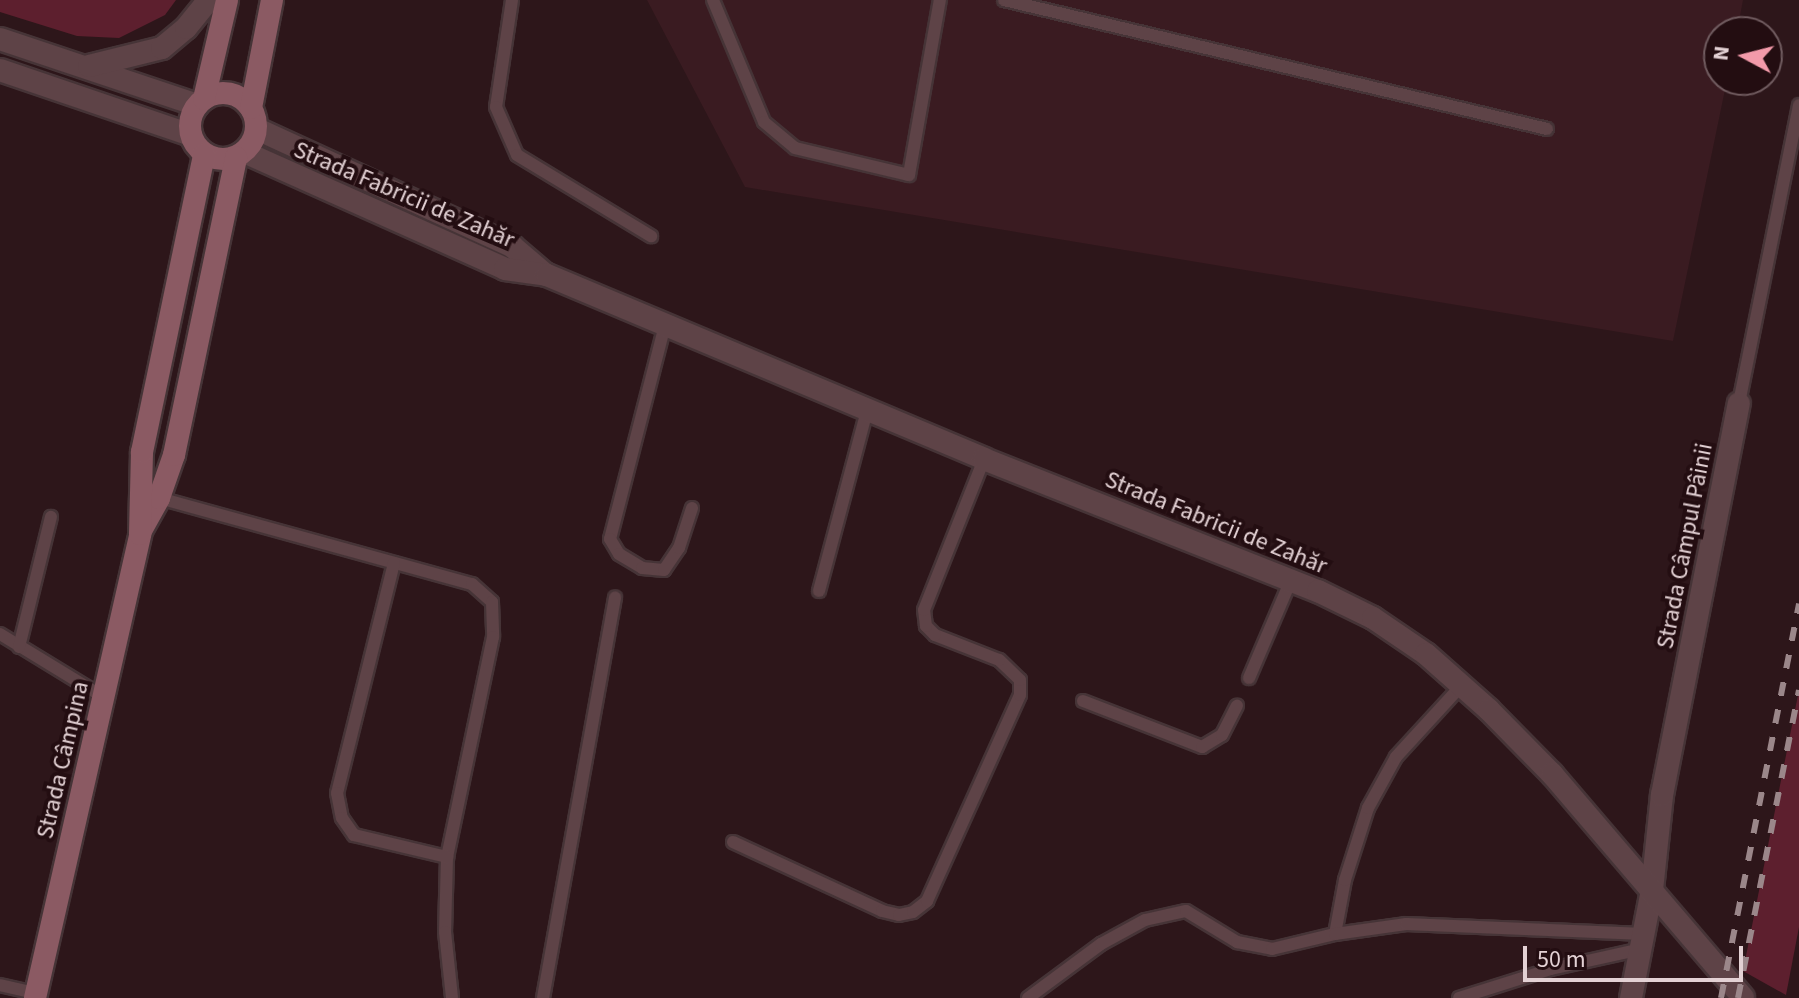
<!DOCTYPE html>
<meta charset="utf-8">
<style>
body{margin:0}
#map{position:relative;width:1799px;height:998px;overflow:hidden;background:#2d161a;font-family:"Source Sans 3",sans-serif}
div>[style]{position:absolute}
.built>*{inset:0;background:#3a1b21}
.green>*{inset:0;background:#5d1f2e}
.roads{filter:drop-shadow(2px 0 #463437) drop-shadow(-2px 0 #463437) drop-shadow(0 2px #463437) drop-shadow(0 -2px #463437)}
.service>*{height:12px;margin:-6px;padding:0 6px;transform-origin:6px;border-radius:6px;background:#5e4347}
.minor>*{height:22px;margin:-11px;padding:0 11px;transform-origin:11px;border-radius:11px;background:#5e4347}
.tertiary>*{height:22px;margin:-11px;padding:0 11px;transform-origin:11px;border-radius:11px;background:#5e4347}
.secondary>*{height:22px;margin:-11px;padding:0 11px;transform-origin:11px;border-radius:11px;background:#8b5a63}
.secondary>.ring{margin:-11px;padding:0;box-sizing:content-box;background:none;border:22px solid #8b5a63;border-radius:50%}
.rail>*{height:6px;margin-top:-3px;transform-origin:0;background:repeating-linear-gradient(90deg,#9b878a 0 14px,transparent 0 28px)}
span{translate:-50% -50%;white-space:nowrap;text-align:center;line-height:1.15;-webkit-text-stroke:8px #230d11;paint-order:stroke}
.street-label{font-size:24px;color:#e3d1d4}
.north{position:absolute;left:1703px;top:16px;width:80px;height:80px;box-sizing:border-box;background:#230d11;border:2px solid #705b5f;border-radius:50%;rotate:277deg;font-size:22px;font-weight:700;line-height:32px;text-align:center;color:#e3d1d4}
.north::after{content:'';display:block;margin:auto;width:28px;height:36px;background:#f39aaa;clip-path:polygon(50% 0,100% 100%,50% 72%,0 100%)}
.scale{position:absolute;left:1523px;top:946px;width:220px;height:36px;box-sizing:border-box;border:4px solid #e3d1d4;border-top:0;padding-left:10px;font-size:24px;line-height:28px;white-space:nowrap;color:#e3d1d4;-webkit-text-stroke:6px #230d11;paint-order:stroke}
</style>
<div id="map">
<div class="built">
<div style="clip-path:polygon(647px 0,1743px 0,1737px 32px,1719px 32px,1719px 80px,1727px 80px,1673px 341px,745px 187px)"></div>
</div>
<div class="green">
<div style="clip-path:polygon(0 0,176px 0,165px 15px,119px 38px,77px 36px,0 12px)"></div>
<div style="clip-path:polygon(1799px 690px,1799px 927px,1786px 995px,1743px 971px)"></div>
</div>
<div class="roads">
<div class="service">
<div style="left:512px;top:0;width:108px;rotate:98.5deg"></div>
<div style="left:496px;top:107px;width:52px;rotate:66.4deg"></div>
<div style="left:517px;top:155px;width:157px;rotate:31.2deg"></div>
<div style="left:713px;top:0;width:132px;rotate:67.3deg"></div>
<div style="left:764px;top:122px;width:40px;rotate:40deg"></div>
<div style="left:795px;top:148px;width:117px;rotate:13.3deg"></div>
<div style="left:909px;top:175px;width:178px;rotate:-80deg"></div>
<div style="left:1004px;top:0;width:558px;rotate:13.36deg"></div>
<div style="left:665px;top:325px;width:221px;rotate:104.4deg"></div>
<div style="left:610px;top:539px;width:17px;rotate:59deg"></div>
<div style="left:619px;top:554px;width:27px;rotate:31deg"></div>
<div style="left:642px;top:568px;width:22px;rotate:5deg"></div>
<div style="left:664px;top:570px;width:27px;rotate:-56deg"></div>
<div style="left:679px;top:548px;width:42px;rotate:-72deg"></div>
<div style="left:1739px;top:403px;width:304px;rotate:-78.6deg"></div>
<div style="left:159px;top:498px;width:325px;rotate:15.4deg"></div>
<div style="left:472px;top:584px;width:27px;rotate:42deg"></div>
<div style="left:492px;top:602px;width:35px;rotate:88deg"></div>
<div style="left:493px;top:637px;width:225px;rotate:101.8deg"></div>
<div style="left:447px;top:857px;width:75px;rotate:91.5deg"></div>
<div style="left:445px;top:932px;width:66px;rotate:83.9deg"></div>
<div style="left:394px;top:563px;width:237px;rotate:103.9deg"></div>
<div style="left:337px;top:793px;width:25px;rotate:79deg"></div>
<div style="left:342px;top:818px;width:21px;rotate:55deg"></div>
<div style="left:354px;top:835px;width:96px;rotate:13.3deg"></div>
<div style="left:819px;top:591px;width:187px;rotate:-75.1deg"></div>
<div style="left:0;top:634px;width:123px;rotate:31.4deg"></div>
<div style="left:19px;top:647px;width:134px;rotate:-76.2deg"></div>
<div style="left:1249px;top:678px;width:107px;rotate:-66.8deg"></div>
<div style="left:1083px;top:701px;width:128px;rotate:21.1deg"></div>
<div style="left:1202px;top:747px;width:23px;rotate:-31deg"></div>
<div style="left:1222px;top:735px;width:33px;rotate:-63deg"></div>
<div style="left:733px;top:842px;width:164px;rotate:24.8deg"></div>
<div style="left:882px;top:911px;width:17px;rotate:13deg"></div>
<div style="left:899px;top:915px;width:14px;rotate:-12deg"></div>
<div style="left:913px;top:912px;width:18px;rotate:-38deg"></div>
<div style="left:927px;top:901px;width:226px;rotate:-65.7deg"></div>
<div style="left:1020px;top:695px;width:15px;rotate:-90deg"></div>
<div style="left:1020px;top:680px;width:29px;rotate:-136deg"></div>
<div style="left:999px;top:660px;width:69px;rotate:-158.7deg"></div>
<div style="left:935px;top:635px;width:13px;rotate:-135deg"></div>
<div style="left:926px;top:626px;width:16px;rotate:-97deg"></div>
<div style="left:924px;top:610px;width:162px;rotate:-68.3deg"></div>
<div style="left:1335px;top:934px;width:55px;rotate:-79.5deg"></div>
<div style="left:1345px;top:880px;width:76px;rotate:-72.3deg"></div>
<div style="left:1368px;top:808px;width:58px;rotate:-61.2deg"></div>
<div style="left:1396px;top:757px;width:96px;rotate:-47.5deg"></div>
<div style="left:0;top:985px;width:37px;rotate:13deg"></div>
<div style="left:543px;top:998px;width:407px;rotate:-79.8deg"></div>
<div style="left:1028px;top:998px;width:91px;rotate:-36.5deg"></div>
<div style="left:1101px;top:944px;width:50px;rotate:-28.6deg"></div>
<div style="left:1145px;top:920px;width:42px;rotate:-12.4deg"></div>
<div style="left:1186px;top:911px;width:60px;rotate:31.3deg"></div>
<div style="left:1237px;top:942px;width:36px;rotate:11deg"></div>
<div style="left:1272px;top:949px;width:65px;rotate:-13.4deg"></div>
<div style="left:1335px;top:934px;width:72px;rotate:-8deg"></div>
<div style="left:1406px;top:924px;width:238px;rotate:2.4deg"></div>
<div style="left:1459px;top:998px;width:96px;rotate:-17.5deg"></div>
<div style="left:1551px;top:969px;width:92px;rotate:-12.5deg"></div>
</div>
<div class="minor">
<div style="left:0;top:39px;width:208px;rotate:18.5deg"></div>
<div style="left:89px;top:66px;width:75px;rotate:-13.9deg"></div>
<div style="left:162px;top:48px;width:31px;rotate:-40deg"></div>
<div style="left:186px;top:28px;width:36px;rotate:-51deg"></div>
<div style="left:0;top:70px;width:202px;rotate:18.8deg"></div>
<div style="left:1631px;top:998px;width:110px;rotate:-79deg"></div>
<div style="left:1652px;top:890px;width:96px;rotate:-84deg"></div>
<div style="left:1662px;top:795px;width:399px;rotate:-78.9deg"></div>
</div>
<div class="tertiary">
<div style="left:257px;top:129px;width:282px;rotate:24.7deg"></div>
<div style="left:513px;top:247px;width:43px;rotate:40.3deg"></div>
<div style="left:244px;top:152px;width:286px;rotate:24.1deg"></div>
<div style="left:505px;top:269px;width:42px;rotate:8.1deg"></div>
<div style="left:547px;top:275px;width:474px;rotate:22.8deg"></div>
<div style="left:984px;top:459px;width:359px;rotate:21.6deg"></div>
<div style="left:1318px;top:591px;width:61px;rotate:26.1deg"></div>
<div style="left:1373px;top:618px;width:64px;rotate:34.2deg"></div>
<div style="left:1426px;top:654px;width:84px;rotate:41.6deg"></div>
<div style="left:1489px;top:710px;width:90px;rotate:45.5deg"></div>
<div style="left:1552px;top:774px;width:294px;rotate:49.5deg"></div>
</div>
<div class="secondary">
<div class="ring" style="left:190px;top:93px;width:44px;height:44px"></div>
<div style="left:204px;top:99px;width:102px;rotate:-76.9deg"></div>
<div style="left:251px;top:108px;width:110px;rotate:-79deg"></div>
<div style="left:142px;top:529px;width:35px;rotate:-61deg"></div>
<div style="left:159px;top:498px;width:46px;rotate:-70.8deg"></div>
<div style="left:174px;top:455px;width:304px;rotate:-78.2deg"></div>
<div style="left:35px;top:998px;width:476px;rotate:-77.2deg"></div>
<div style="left:140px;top:534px;width:82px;rotate:-88.6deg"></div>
<div style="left:142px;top:452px;width:304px;rotate:-78.2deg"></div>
</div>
</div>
<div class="rail">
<div style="left:1721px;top:998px;width:402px;rotate:-78.8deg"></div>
<div style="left:1738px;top:998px;width:314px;rotate:-78.8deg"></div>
</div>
<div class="street-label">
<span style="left:404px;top:195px;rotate:23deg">Strada Fabricii de Zahăr</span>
<span style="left:1216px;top:523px;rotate:22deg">Strada Fabricii de Zahăr</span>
<span style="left:1685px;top:546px;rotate:-79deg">Strada Câmpul Pâinii</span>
<span style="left:63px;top:760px;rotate:-77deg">Strada Câmpina</span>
</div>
<div class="north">N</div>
<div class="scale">50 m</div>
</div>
